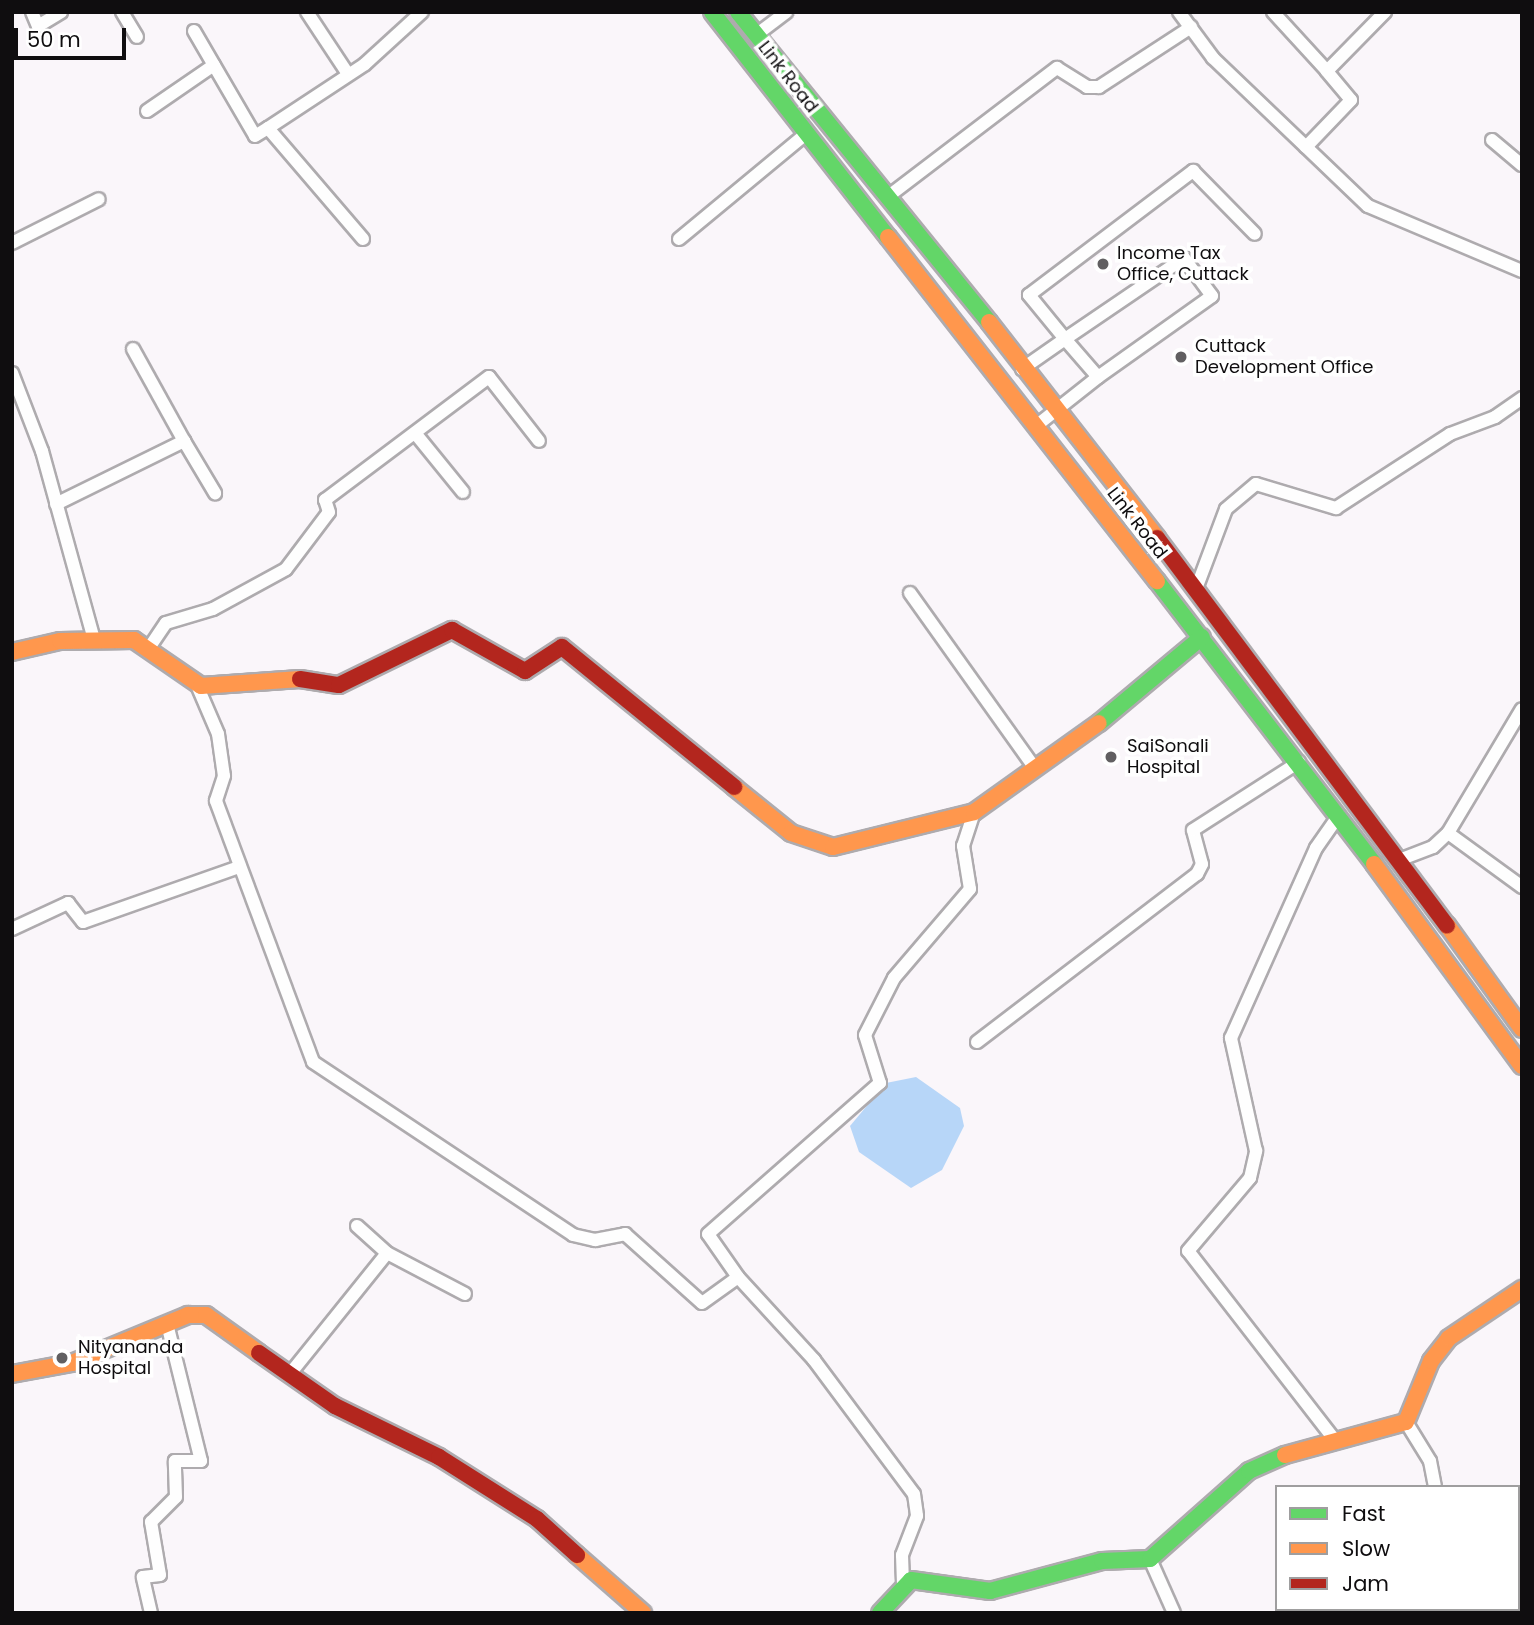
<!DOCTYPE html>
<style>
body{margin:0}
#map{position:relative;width:1534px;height:1625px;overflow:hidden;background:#faf6fa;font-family:Poppins,sans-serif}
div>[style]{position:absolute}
.water>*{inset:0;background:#b7d6f8}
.roads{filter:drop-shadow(2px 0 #aeabae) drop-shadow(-2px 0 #aeabae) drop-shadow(0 2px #aeabae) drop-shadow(0 -2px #aeabae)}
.street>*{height:12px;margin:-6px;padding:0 6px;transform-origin:6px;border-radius:6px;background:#fefefe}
.fast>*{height:16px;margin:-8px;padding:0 8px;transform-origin:8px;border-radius:8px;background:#63d668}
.slow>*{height:16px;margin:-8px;padding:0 8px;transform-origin:8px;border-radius:8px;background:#ff974d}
.jam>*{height:16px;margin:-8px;padding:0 8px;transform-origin:8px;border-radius:8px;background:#b3261e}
.dots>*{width:19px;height:19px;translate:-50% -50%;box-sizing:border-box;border:4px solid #fff;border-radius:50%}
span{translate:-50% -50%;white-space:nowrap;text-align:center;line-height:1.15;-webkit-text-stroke:7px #fff;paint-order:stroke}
.street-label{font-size:18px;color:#0f0d0f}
.poi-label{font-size:18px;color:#0f0d0f}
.left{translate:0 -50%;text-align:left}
.frame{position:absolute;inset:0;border:14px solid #0f0d0f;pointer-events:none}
.legend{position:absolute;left:1275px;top:1485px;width:245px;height:126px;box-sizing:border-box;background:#fff;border:2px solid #9f9e9f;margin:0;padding:9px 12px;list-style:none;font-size:21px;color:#0f0d0f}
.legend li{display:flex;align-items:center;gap:14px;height:35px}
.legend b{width:35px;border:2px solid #9f9e9f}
.scale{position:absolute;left:14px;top:28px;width:112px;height:32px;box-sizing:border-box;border:4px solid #0f0d0f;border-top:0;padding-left:9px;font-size:21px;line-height:24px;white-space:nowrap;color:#0f0d0f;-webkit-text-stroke:5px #fff;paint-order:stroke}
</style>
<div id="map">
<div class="water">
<div style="clip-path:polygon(916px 1077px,960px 1108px,964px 1126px,942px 1170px,911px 1188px,859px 1152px,850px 1126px,886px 1083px)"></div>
</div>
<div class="roads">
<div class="street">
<div style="left:32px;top:12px;width:15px;rotate:67deg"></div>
<div style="left:38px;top:26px;width:27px;rotate:-31deg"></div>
<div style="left:122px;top:12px;width:29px;rotate:59deg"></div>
<div style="left:307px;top:12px;width:74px;rotate:56.5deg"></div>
<div style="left:1179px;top:12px;width:57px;rotate:53.5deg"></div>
<div style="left:1213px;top:58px;width:214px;rotate:43.7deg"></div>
<div style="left:1368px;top:206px;width:167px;rotate:22.9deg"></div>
<div style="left:1273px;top:12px;width:80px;rotate:47.5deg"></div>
<div style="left:1327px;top:71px;width:83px;rotate:-45.5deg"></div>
<div style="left:194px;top:31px;width:121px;rotate:59.8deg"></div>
<div style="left:255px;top:136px;width:15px;rotate:-32deg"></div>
<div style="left:756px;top:35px;width:38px;rotate:-37deg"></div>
<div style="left:147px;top:111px;width:81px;rotate:-34.5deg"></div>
<div style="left:1492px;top:140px;width:39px;rotate:40deg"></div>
<div style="left:1306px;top:147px;width:65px;rotate:-46.2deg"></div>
<div style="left:1351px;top:100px;width:38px;rotate:-130deg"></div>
<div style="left:890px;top:195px;width:210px;rotate:-37.3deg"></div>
<div style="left:1057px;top:68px;width:36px;rotate:32deg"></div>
<div style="left:1087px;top:87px;width:12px"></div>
<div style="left:1099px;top:87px;width:110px;rotate:-33.1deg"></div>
<div style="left:363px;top:239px;width:146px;rotate:-130.6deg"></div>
<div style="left:268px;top:128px;width:116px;rotate:-33.4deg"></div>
<div style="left:365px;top:64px;width:77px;rotate:-42.4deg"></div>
<div style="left:679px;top:239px;width:166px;rotate:-39.6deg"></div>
<div style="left:12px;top:243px;width:97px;rotate:-26.8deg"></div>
<div style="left:133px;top:349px;width:105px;rotate:61deg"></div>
<div style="left:1022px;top:369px;width:52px;rotate:-34.9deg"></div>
<div style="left:1065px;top:339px;width:57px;rotate:-129.3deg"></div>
<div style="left:1029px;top:295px;width:206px;rotate:-37.1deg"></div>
<div style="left:1193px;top:171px;width:88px;rotate:45.5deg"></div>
<div style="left:12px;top:373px;width:84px;rotate:69deg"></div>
<div style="left:42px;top:451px;width:196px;rotate:74.6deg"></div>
<div style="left:1036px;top:426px;width:79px;rotate:-38.3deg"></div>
<div style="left:1098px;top:377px;width:50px;rotate:-131deg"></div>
<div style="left:1065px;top:339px;width:144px;rotate:-34.2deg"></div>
<div style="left:1184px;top:258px;width:47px;rotate:53.6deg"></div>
<div style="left:1212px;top:296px;width:140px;rotate:144.6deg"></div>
<div style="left:415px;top:433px;width:76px;rotate:50.9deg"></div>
<div style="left:56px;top:504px;width:143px;rotate:-26.2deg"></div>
<div style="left:184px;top:441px;width:61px;rotate:59.2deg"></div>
<div style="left:1196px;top:589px;width:85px;rotate:-69.4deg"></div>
<div style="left:1226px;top:509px;width:39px;rotate:-40deg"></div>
<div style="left:1256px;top:484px;width:84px;rotate:16.7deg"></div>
<div style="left:1336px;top:508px;width:136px;rotate:-33deg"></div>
<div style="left:1450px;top:434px;width:48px;rotate:-20.7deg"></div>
<div style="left:1495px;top:417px;width:33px;rotate:-35deg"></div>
<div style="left:910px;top:593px;width:215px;rotate:54.5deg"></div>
<div style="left:149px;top:648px;width:30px;rotate:-56deg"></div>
<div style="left:166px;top:623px;width:49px;rotate:-16.6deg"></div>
<div style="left:213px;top:609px;width:83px;rotate:-28.7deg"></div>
<div style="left:286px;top:569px;width:71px;rotate:-53deg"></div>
<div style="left:329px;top:512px;width:13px;rotate:-108deg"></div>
<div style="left:325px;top:500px;width:205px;rotate:-36.9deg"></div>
<div style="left:489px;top:377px;width:81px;rotate:52deg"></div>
<div style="left:197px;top:685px;width:53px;rotate:66.8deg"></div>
<div style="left:218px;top:734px;width:42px;rotate:81.9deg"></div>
<div style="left:224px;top:776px;width:26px;rotate:108deg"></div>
<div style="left:216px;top:801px;width:278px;rotate:69.6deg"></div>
<div style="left:313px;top:1062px;width:312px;rotate:33.6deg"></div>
<div style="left:573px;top:1235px;width:23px;rotate:13deg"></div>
<div style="left:595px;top:1240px;width:31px;rotate:-11deg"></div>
<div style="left:625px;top:1234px;width:103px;rotate:41.9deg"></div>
<div style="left:702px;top:1303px;width:44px;rotate:-35.8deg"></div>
<div style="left:738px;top:1277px;width:113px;rotate:47.5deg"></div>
<div style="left:814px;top:1360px;width:167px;rotate:53.3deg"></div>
<div style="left:914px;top:1494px;width:22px;rotate:82deg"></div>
<div style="left:917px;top:1516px;width:42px;rotate:111deg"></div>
<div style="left:902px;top:1555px;width:32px;rotate:88deg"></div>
<div style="left:1448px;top:833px;width:92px;rotate:36.1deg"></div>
<div style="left:1399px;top:860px;width:36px;rotate:-21deg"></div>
<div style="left:1433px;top:847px;width:21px;rotate:-43deg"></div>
<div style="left:1448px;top:833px;width:144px;rotate:-59.2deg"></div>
<div style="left:12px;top:929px;width:62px;rotate:-24.9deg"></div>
<div style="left:68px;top:903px;width:24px;rotate:52deg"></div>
<div style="left:83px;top:922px;width:165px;rotate:-19.4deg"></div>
<div style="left:977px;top:1042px;width:277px;rotate:-37.4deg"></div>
<div style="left:1197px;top:874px;width:11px;rotate:-63deg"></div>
<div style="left:1202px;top:864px;width:35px;rotate:-105deg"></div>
<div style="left:1193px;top:830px;width:126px;rotate:-32.7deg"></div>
<div style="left:357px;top:1226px;width:40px;rotate:42deg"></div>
<div style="left:738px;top:1277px;width:52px;rotate:-124.9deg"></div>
<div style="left:708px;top:1234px;width:229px;rotate:-41.3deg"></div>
<div style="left:880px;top:1083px;width:50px;rotate:-107.4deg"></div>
<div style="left:865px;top:1035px;width:64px;rotate:-63deg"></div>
<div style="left:894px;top:978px;width:117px;rotate:-49.5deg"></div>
<div style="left:970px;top:889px;width:44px;rotate:-99.2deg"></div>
<div style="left:963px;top:846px;width:36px;rotate:-72deg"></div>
<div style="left:289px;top:1375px;width:156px;rotate:-51.2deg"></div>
<div style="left:387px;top:1253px;width:88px;rotate:27.7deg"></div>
<div style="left:1406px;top:1422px;width:46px;rotate:58.4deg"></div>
<div style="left:1430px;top:1461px;width:26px;rotate:79deg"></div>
<div style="left:1334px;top:1439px;width:238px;rotate:-127.8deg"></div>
<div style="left:1188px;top:1251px;width:96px;rotate:-49.7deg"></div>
<div style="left:1250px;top:1178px;width:28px;rotate:-77deg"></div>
<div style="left:1256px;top:1151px;width:116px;rotate:-102.5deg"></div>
<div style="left:1231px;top:1038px;width:208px;rotate:-65.9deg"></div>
<div style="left:1316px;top:848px;width:40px;rotate:-55.1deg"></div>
<div style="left:1518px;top:1519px;width:6px;rotate:-51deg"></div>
<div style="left:1150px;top:1559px;width:59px;rotate:66deg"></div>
<div style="left:151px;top:1613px;width:37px;rotate:-103deg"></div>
<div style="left:143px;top:1577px;width:17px;rotate:-7deg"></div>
<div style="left:160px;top:1575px;width:54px;rotate:-99.6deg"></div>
<div style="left:151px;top:1522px;width:35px;rotate:-45deg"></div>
<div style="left:176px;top:1497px;width:36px;rotate:-92deg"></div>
<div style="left:175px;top:1461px;width:26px"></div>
<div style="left:201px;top:1461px;width:141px;rotate:-103.9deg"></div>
</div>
<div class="fast">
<div style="left:712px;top:12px;width:286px;rotate:52deg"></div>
<div style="left:738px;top:12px;width:399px;rotate:51deg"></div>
<div style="left:1157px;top:581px;width:357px;rotate:52.5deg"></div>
<div style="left:1099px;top:723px;width:134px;rotate:-39.9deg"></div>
<div style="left:880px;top:1613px;width:45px;rotate:-46.8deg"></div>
<div style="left:911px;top:1580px;width:80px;rotate:7.9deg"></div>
<div style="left:990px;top:1591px;width:116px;rotate:-15deg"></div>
<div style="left:1102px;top:1561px;width:48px;rotate:-2.4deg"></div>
<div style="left:1150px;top:1559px;width:132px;rotate:-41.6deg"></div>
<div style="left:1249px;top:1471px;width:39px;rotate:-24deg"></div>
</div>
<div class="slow">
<div style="left:888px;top:237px;width:437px;rotate:52deg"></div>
<div style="left:989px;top:322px;width:274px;rotate:52.1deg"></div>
<div style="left:12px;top:652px;width:49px;rotate:-12.9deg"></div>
<div style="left:60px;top:641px;width:74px;rotate:-0.8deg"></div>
<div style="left:134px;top:640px;width:81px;rotate:34.5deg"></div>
<div style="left:201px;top:686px;width:99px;rotate:-4deg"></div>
<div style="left:734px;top:787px;width:73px;rotate:38.9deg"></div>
<div style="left:791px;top:833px;width:44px;rotate:18.4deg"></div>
<div style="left:833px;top:847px;width:145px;rotate:-13.9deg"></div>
<div style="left:974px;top:812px;width:153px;rotate:-35.5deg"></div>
<div style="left:1374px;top:864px;width:250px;rotate:53.8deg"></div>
<div style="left:1447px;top:925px;width:128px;rotate:54.2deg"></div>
<div style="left:12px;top:1374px;width:61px;rotate:-10.4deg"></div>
<div style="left:72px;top:1363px;width:126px;rotate:-22.5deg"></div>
<div style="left:188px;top:1315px;width:18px"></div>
<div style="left:206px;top:1315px;width:65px;rotate:35.6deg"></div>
<div style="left:1285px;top:1455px;width:125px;rotate:-15.3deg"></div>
<div style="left:1406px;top:1422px;width:66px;rotate:-67.7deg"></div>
<div style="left:1431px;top:1361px;width:29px;rotate:-52deg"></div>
<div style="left:1449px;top:1338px;width:88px;rotate:-33.9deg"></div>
<div style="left:577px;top:1555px;width:88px;rotate:41.3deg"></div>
</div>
<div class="jam">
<div style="left:1157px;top:538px;width:484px;rotate:53.2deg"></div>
<div style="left:300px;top:679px;width:39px;rotate:9deg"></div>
<div style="left:339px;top:685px;width:126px;rotate:-26deg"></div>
<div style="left:452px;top:630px;width:84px;rotate:29.3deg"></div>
<div style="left:525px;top:671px;width:44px;rotate:-33deg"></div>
<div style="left:562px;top:647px;width:222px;rotate:39.1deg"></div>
<div style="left:259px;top:1353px;width:93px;rotate:34.9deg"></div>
<div style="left:335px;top:1406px;width:116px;rotate:26.1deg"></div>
<div style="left:439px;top:1457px;width:116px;rotate:32.3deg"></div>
<div style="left:537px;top:1519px;width:54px;rotate:42deg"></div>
</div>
</div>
<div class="dots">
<div style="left:1103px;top:264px;background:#615f61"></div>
<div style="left:1181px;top:357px;background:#615f61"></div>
<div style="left:1111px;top:757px;background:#615f61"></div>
<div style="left:62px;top:1358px;background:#615f61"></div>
</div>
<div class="street-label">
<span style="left:788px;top:77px;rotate:52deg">Link Road</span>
<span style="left:1137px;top:523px;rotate:52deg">Link Road</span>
</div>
<div class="poi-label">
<span class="left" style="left:1117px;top:264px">Income Tax<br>Office, Cuttack</span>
<span class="left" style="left:1195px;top:357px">Cuttack<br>Development Office</span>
<span class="left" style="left:1127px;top:757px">SaiSonali<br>Hospital</span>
<span class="left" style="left:78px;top:1358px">Nityananda<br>Hospital</span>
</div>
<div class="frame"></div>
<ul class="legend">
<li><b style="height:9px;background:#63d668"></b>Fast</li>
<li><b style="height:9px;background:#ff974d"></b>Slow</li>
<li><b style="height:9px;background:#b3261e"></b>Jam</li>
</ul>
<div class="scale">50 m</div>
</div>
